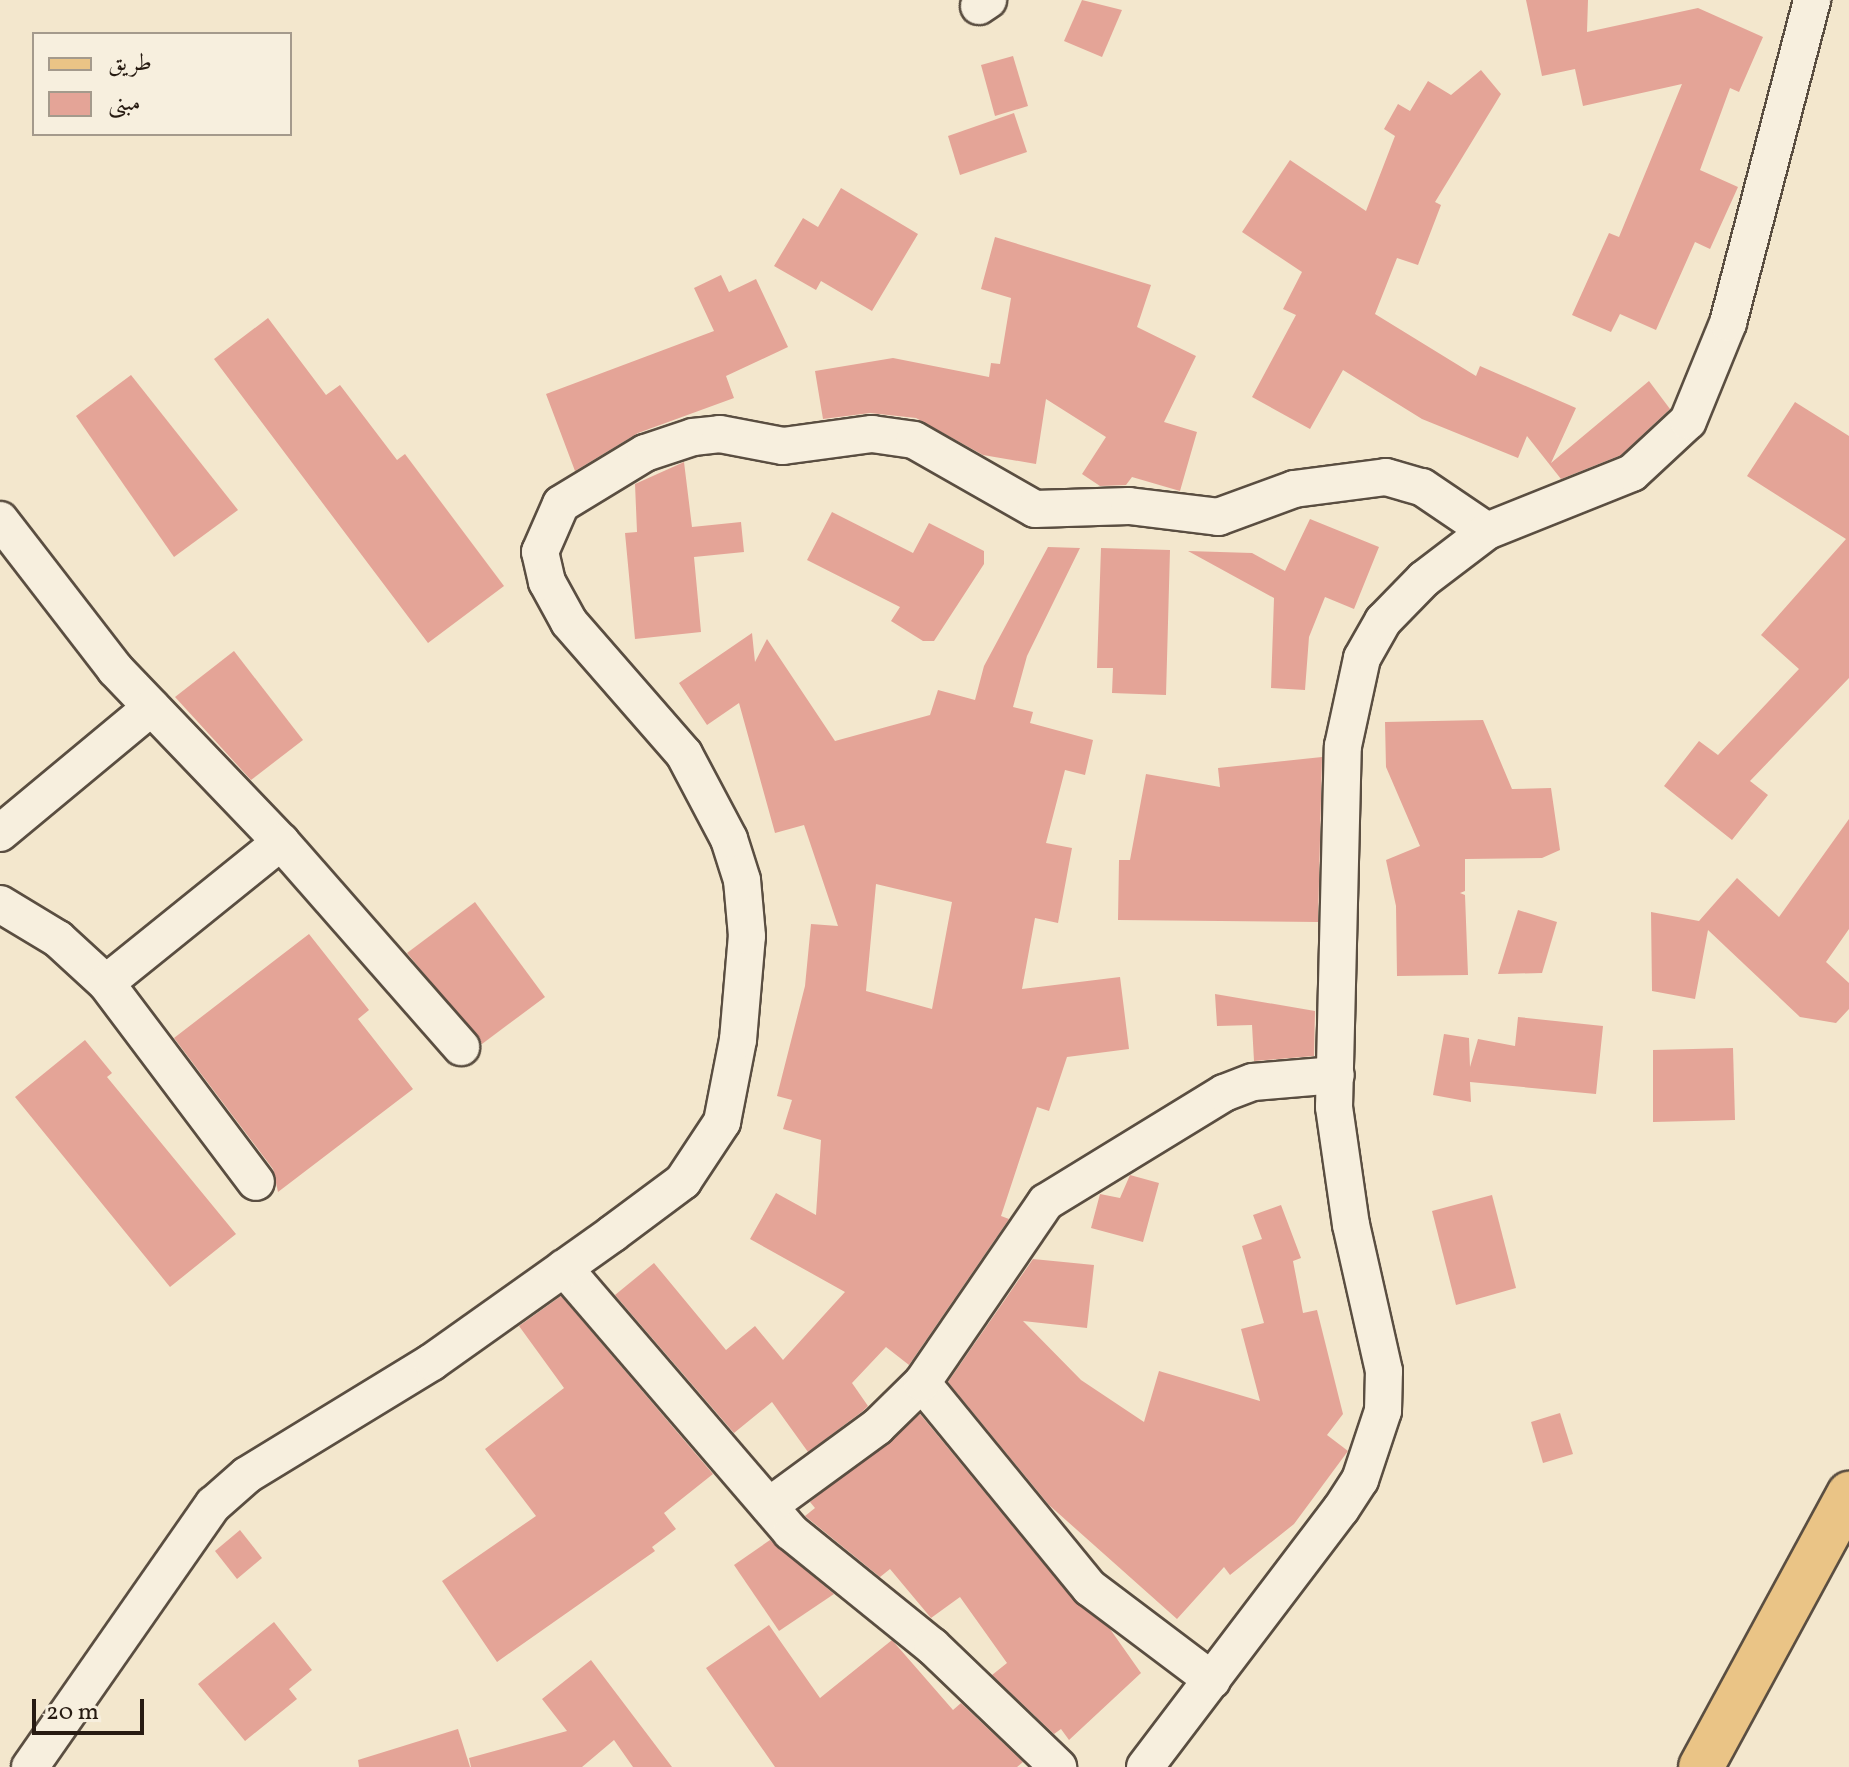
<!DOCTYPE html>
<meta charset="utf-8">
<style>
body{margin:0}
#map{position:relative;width:1849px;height:1767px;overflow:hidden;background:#f3e7cd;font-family:Vollkorn,Amiri,serif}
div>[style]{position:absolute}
.building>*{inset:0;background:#e4a497}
.roads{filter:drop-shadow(2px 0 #5a4e41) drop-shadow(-2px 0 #5a4e41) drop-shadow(0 2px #5a4e41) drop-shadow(0 -2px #5a4e41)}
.minor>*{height:36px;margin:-18px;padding:0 18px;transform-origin:18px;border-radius:18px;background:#f7efde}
.major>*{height:44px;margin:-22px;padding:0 22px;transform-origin:22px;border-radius:22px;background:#eac486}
span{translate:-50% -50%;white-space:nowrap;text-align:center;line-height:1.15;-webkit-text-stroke:6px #f7efde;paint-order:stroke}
.legend{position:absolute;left:32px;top:32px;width:260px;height:104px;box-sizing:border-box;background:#f7efde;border:2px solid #a49a8c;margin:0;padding:10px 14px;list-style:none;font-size:24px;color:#271b12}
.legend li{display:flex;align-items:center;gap:16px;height:40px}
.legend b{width:40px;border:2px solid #a49a8c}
.scale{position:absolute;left:32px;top:1699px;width:112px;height:36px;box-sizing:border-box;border:4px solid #271b12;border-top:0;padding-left:10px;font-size:24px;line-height:28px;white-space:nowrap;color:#271b12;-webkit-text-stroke:6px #f7efde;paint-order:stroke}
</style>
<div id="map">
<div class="building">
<div style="clip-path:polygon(1082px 0,1122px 10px,1102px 57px,1064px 41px)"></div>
<div style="clip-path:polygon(1526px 0,1588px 0,1587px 32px,1698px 8px,1763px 37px,1739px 92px,1730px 88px,1700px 170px,1738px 187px,1710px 249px,1695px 242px,1656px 330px,1620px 314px,1611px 332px,1572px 315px,1609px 233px,1619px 237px,1682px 84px,1583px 106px,1575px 69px,1542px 76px)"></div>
<div style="clip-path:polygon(1013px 56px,1028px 106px,995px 116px,981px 65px)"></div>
<div style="clip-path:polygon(1481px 70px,1501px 94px,1435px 202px,1441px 205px,1418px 265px,1397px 258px,1375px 314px,1476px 376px,1480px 366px,1576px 408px,1551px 463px,1649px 381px,1670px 409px,1621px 455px,1561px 479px,1527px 436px,1518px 458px,1422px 419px,1343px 370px,1310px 429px,1252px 397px,1296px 315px,1283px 309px,1302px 272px,1242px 232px,1290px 160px,1366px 211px,1395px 136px,1384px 129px,1398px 104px,1410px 111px,1428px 81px,1451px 95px)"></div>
<div style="clip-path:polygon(1014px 113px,1027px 152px,960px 175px,948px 136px)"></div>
<div style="clip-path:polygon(841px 188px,918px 234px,872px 311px,821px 281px,816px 290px,774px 266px,803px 218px,818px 227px)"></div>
<div style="clip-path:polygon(995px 237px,1151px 285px,1137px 327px,1196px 356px,1164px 422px,1197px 432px,1180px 491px,1132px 477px,1126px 485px,1100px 486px,1082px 474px,1106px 437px,1046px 399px,1036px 464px,983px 455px,916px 418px,870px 413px,823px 419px,815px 371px,893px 358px,989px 377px,991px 363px,1000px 364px,1011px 298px,981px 289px)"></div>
<div style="clip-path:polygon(721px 275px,729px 292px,756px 279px,788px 347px,726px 376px,734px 398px,638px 433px,575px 471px,546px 394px,714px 331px,694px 288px)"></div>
<div style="clip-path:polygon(268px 318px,326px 395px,340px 385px,397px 460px,405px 454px,504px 586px,428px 643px,214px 359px)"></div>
<div style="clip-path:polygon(131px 375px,238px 510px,174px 557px,76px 416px)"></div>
<div style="clip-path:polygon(1795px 402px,1849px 436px,1849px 678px,1750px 781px,1768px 795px,1732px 840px,1664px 786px,1699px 741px,1718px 755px,1799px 669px,1761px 635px,1846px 539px,1747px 476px)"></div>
<div style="clip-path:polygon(684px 462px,692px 527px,741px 522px,744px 552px,694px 557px,701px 632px,635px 639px,625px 533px,637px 532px,635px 484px)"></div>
<div style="clip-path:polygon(832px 512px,913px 553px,929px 523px,984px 551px,984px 564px,934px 641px,923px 641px,891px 621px,900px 607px,807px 560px)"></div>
<div style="clip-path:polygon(1310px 519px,1379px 547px,1354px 609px,1325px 597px,1309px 637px,1305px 690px,1271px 688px,1274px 598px,1188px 551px,1252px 553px,1285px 571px)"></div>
<div style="clip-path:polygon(evenodd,1048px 547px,1080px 548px,1027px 656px,1013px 707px,1033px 712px,1030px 723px,1093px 740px,1085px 775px,1065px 770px,1046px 843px,1072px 848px,1058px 923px,1035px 918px,1022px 989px,1120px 977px,1129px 1049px,1067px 1057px,1049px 1111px,1037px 1107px,1001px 1216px,1009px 1219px,909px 1365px,886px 1347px,852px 1383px,868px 1406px,863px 1411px,808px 1452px,772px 1402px,734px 1433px,615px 1295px,654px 1263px,726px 1350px,755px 1326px,783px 1360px,845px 1292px,750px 1239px,776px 1193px,816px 1215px,821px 1140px,783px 1129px,792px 1100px,777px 1096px,805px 986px,811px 924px,838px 926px,804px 825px,775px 833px,739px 703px,707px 725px,679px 683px,752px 633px,755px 662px,767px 639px,835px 741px,930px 715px,938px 690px,975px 700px,984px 666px,1048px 547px,876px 884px,952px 902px,932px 1009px,866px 991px,876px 884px)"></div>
<div style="clip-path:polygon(1101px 548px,1170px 550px,1166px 695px,1112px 693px,1113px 668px,1097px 668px)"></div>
<div style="clip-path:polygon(234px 651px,303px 740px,251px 780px,175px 697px)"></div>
<div style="clip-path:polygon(1483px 720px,1512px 789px,1551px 788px,1560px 850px,1542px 858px,1465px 859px,1465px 891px,1460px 893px,1465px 895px,1468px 975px,1397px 976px,1396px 906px,1386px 860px,1420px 846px,1386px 767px,1385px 722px)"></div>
<div style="clip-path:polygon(1322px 757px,1318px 922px,1118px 920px,1119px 860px,1130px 860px,1146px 774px,1220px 787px,1218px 768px)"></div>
<div style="clip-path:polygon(1849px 819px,1849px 929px,1826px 962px,1849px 983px,1849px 1009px,1836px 1023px,1800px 1017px,1708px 930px,1695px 999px,1652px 991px,1651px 912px,1699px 921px,1737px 878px,1779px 917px)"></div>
<div style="clip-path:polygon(475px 902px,545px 997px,482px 1044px,407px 953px)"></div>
<div style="clip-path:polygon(1518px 910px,1557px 922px,1542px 973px,1498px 974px)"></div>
<div style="clip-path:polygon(309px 934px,369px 1010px,358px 1019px,413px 1089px,278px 1192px,273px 1169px,174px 1038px)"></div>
<div style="clip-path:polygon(1215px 994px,1315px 1011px,1314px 1056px,1254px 1061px,1252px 1025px,1217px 1026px)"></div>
<div style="clip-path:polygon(1518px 1017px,1603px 1026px,1596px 1094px,1470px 1082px,1471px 1102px,1433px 1095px,1444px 1034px,1469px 1038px,1470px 1067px,1478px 1039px,1515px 1046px)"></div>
<div style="clip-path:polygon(85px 1040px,112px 1073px,107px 1077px,236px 1234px,170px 1287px,15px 1097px)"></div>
<div style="clip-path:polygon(1733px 1048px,1735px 1120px,1653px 1122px,1653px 1050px)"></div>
<div style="clip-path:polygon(1130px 1175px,1159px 1183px,1143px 1242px,1091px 1228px,1100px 1194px,1120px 1198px)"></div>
<div style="clip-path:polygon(1492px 1195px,1516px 1288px,1456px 1305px,1432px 1211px)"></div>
<div style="clip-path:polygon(1281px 1205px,1301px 1258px,1293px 1261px,1303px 1313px,1317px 1310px,1343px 1414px,1327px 1435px,1348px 1451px,1294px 1524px,1230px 1575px,1224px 1567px,1177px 1619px,1049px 1505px,948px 1382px,1033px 1259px,1094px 1265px,1087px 1328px,1023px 1321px,1081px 1380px,1144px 1422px,1159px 1371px,1260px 1401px,1241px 1329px,1264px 1323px,1242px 1246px,1262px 1239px,1253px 1215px)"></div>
<div style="clip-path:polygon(561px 1296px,713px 1474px,664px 1513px,676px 1529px,652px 1547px,655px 1551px,497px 1662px,442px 1581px,536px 1516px,485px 1449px,564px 1388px,519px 1326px)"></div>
<div style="clip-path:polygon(1560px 1413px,1573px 1454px,1543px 1463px,1531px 1422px)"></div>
<div style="clip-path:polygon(920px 1414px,1074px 1601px,1110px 1629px,1141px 1673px,1069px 1740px,1061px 1729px,1054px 1734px,992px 1675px,1007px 1663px,960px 1597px,931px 1618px,890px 1569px,880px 1577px,805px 1516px,815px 1508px,810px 1502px)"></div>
<div style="clip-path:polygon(240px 1530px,262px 1558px,237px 1579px,215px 1551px)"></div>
<div style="clip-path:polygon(770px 1540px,834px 1594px,779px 1631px,734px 1565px)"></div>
<div style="clip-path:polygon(274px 1622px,312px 1670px,289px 1689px,297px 1699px,245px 1741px,198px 1684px)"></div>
<div style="clip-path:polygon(769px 1625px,820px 1698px,892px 1640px,953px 1710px,961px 1703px,1023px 1762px,1017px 1767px,775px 1767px,706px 1668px)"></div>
<div style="clip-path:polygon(591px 1660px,672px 1767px,633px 1767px,614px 1740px,582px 1767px,471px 1767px,469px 1758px,567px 1731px,542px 1699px)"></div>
<div style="clip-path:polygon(458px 1729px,470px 1767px,359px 1767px,358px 1760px)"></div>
</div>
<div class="roads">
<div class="minor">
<div style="left:979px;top:6px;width:11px;rotate:-34deg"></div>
<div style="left:0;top:520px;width:188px;rotate:52.3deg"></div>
<div style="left:115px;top:669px;width:240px;rotate:46.2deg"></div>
<div style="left:281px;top:842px;width:273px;rotate:48.7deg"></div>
<div style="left:0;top:833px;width:197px;rotate:-39.7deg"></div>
<div style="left:0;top:904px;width:68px;rotate:31.1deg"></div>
<div style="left:58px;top:939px;width:65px;rotate:42.5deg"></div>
<div style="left:106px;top:983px;width:249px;rotate:53deg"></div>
<div style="left:106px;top:983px;width:225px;rotate:-38.9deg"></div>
<div style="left:564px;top:1268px;width:348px;rotate:49.3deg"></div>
<div style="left:791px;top:1532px;width:181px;rotate:39deg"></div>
<div style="left:932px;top:1646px;width:175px;rotate:43.8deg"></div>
<div style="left:922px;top:1383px;width:265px;rotate:50.7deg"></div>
<div style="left:1090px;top:1588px;width:153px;rotate:37deg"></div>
<div style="left:769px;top:1506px;width:134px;rotate:-36.2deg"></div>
<div style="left:877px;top:1427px;width:63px;rotate:-44.4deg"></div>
<div style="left:922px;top:1383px;width:219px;rotate:-55.6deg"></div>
<div style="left:1046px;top:1202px;width:209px;rotate:-31.5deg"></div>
<div style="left:1224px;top:1093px;width:31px;rotate:-21deg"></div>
<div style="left:1253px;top:1082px;width:83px;rotate:-4.8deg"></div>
<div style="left:30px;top:1767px;width:320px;rotate:-55.1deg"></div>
<div style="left:213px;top:1505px;width:45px;rotate:-41.4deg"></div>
<div style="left:247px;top:1475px;width:217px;rotate:-31.4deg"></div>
<div style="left:432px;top:1362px;width:221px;rotate:-35.4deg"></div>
<div style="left:612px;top:1234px;width:89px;rotate:-36.7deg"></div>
<div style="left:683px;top:1181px;width:71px;rotate:-56.5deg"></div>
<div style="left:722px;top:1122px;width:84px;rotate:-79deg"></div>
<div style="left:738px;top:1040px;width:104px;rotate:-85.1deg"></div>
<div style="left:747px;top:936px;width:56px;rotate:-95.1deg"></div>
<div style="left:742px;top:880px;width:43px;rotate:-107.6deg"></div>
<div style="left:729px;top:839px;width:96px;rotate:-117.9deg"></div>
<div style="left:684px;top:754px;width:175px;rotate:-131.1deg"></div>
<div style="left:569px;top:622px;width:46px;rotate:-118.8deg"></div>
<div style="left:547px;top:582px;width:31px;rotate:-103deg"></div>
<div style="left:540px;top:552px;width:52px;rotate:-66.4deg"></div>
<div style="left:561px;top:504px;width:98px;rotate:-31.3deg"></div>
<div style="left:645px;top:453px;width:51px;rotate:-18.4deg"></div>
<div style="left:693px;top:437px;width:27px;rotate:-6deg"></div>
<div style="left:720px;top:434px;width:64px;rotate:10.8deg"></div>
<div style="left:783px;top:446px;width:90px;rotate:-7.7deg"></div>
<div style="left:872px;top:434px;width:42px;rotate:8.1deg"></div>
<div style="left:914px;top:440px;width:139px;rotate:29.7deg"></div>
<div style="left:1035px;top:509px;width:94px;rotate:-1.8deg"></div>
<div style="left:1129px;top:506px;width:90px;rotate:7deg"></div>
<div style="left:1218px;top:517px;width:81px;rotate:-20.2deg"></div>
<div style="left:1294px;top:489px;width:93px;rotate:-7.4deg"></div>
<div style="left:1386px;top:477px;width:37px;rotate:16deg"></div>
<div style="left:1422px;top:487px;width:78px;rotate:34.1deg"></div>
<div style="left:1145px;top:1767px;width:324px;rotate:-52.8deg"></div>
<div style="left:1341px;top:1509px;width:35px;rotate:-57deg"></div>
<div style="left:1360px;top:1480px;width:73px;rotate:-71.6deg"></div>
<div style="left:1383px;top:1411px;width:40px;rotate:-88.6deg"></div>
<div style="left:1384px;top:1371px;width:150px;rotate:-102.7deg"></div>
<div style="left:1351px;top:1225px;width:119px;rotate:-98.2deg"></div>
<div style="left:1334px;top:1107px;width:361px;rotate:-88.6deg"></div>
<div style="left:1343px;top:746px;width:90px;rotate:-77.8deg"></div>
<div style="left:1362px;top:658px;width:43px;rotate:-60.4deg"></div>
<div style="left:1383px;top:621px;width:59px;rotate:-45.7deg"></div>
<div style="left:1424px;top:579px;width:79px;rotate:-37.3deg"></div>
<div style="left:1487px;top:531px;width:156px;rotate:-21.8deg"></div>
<div style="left:1632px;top:473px;width:76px;rotate:-42.9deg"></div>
<div style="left:1688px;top:421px;width:106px;rotate:-67.8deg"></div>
<div style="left:1728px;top:323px;width:334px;rotate:-75.4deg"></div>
</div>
<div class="major">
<div style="left:1701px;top:1767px;width:311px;rotate:-61.5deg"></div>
</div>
</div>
<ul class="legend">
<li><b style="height:10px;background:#eac486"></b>طريق</li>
<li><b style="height:22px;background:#e4a497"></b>مبنى</li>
</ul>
<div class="scale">20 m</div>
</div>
